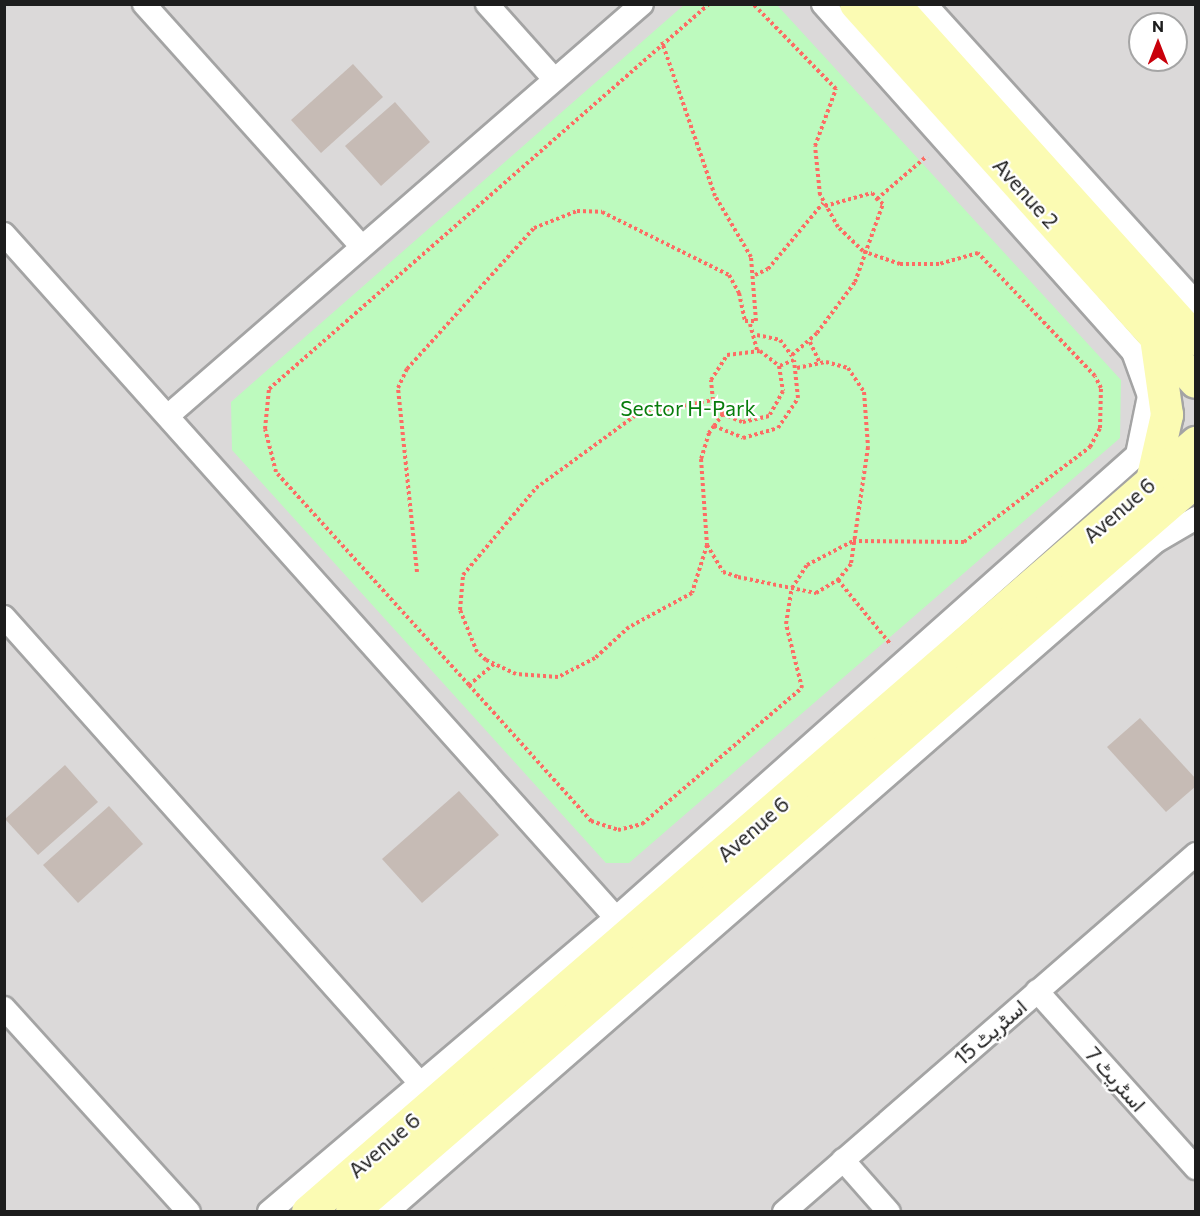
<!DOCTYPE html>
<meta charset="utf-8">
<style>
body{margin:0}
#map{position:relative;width:1200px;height:1216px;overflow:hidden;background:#eee9e2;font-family:Commissioner,Vazirmatn,sans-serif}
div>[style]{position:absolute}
.residential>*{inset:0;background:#dbd9d9}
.park>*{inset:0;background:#bdfabe}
.building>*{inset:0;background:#c6bbb5}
.path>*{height:4px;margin-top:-2px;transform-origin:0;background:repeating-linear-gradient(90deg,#fd6c64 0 3px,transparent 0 6px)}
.roads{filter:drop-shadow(2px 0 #a4a4a4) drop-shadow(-2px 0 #a4a4a4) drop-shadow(0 2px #a4a4a4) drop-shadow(0 -2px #a4a4a4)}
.street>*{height:22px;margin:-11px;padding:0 11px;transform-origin:11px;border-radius:11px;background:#fff}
.secondary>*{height:32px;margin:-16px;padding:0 16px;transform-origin:16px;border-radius:16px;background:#fbfbb3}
span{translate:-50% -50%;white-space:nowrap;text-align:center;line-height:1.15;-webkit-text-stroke:4.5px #fff;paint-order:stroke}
.street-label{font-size:21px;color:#1d1d1d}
.park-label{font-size:21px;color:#087d0c}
.frame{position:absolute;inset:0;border:6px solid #1d1d1d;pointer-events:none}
.north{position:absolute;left:1128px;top:12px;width:60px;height:60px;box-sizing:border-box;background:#fff;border:2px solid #a5a5a5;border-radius:50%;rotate:0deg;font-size:16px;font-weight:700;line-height:24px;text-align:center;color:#1d1d1d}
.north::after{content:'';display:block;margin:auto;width:21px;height:27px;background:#c9000b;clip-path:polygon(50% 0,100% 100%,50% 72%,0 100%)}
</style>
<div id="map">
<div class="residential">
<div style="clip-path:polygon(evenodd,5px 5px,1195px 5px,1195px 1211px,5px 1212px,5px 5px,1140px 24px,1176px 24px,1176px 60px,1140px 60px,1140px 24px)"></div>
</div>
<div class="park">
<div style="clip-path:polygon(685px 4px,777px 5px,1121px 380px,1120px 438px,629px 863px,606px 863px,232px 450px,231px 402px)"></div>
</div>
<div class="building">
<div style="clip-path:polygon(353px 64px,383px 97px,321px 153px,291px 120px)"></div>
<div style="clip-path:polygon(395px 102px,430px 142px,381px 186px,345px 146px)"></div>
<div style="clip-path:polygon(1140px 718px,1196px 779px,1196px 786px,1166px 812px,1107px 747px)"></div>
<div style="clip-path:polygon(65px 765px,98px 802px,38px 855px,5px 819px)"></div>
<div style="clip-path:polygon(459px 791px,499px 835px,422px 903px,382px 859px)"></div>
<div style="clip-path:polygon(109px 806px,143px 844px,78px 903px,43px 865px)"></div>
</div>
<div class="path">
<div style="left:825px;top:206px;width:49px;rotate:-15.5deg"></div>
<div style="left:872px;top:193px;width:8px;rotate:50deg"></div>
<div style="left:755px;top:275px;width:14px;rotate:-25deg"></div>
<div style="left:768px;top:269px;width:86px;rotate:-50.2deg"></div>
<div style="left:750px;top:324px;width:27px;rotate:75deg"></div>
<div style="left:757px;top:335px;width:24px;rotate:12deg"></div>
<div style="left:780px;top:340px;width:20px;rotate:53deg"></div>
<div style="left:810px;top:342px;width:23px;rotate:65deg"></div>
<div style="left:792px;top:355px;width:33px;rotate:-41deg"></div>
<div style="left:817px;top:333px;width:64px;rotate:-53.3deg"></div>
<div style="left:855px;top:282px;width:83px;rotate:-70.3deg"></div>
<div style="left:883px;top:204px;width:8px;rotate:-140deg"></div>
<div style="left:877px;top:199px;width:66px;rotate:-40.7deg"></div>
<div style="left:797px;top:368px;width:30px;rotate:-12deg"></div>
<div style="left:826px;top:362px;width:23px;rotate:15deg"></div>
<div style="left:848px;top:368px;width:29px;rotate:56deg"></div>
<div style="left:864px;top:392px;width:55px;rotate:85.8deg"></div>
<div style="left:868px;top:447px;width:118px;rotate:98.3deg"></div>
<div style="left:851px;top:564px;width:21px;rotate:129deg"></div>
<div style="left:838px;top:580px;width:84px;rotate:50.8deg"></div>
<div style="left:723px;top:414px;width:17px;rotate:-126deg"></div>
<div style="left:713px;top:400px;width:20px;rotate:-96deg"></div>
<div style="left:711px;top:380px;width:30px;rotate:-57deg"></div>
<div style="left:727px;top:355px;width:33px;rotate:-7deg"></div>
<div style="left:760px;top:351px;width:24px;rotate:38deg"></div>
<div style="left:714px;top:426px;width:31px;rotate:22deg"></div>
<div style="left:743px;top:438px;width:36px;rotate:-16deg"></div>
<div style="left:778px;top:428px;width:36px;rotate:-56deg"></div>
<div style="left:798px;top:398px;width:38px;rotate:-96deg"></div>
<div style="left:794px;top:360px;width:16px;rotate:158deg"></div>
<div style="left:779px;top:366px;width:25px;rotate:81deg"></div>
<div style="left:783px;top:391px;width:29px;rotate:119deg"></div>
<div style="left:769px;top:416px;width:28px;rotate:167deg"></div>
<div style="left:742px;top:422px;width:21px;rotate:-157deg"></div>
<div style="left:723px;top:414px;width:15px;rotate:127deg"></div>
<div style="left:714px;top:426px;width:9px;rotate:126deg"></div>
<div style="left:709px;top:433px;width:27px;rotate:107deg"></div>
<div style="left:701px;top:459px;width:86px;rotate:86deg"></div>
<div style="left:707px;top:545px;width:31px;rotate:59deg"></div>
<div style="left:723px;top:572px;width:16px;rotate:18deg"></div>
<div style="left:738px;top:577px;width:80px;rotate:11.6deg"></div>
<div style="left:816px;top:593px;width:26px;rotate:-31deg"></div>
<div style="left:707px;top:545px;width:50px;rotate:107.4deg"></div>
<div style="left:692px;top:593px;width:72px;rotate:151.6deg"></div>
<div style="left:629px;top:627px;width:46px;rotate:137.6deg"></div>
<div style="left:595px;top:658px;width:42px;rotate:152.8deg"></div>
<div style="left:558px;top:677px;width:42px;rotate:-175.9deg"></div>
<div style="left:516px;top:674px;width:33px;rotate:-155deg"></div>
<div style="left:486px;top:660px;width:12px;rotate:-138deg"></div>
<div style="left:477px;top:652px;width:45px;rotate:-112deg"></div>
<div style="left:460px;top:610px;width:35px;rotate:-85deg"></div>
<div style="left:463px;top:575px;width:114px;rotate:-50deg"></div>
<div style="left:536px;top:488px;width:124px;rotate:-36.1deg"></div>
<div style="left:636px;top:415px;width:78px;rotate:-11deg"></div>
<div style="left:417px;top:572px;width:185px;rotate:-95.9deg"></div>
<div style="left:398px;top:388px;width:21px;rotate:-65deg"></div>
<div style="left:407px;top:369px;width:190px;rotate:-48deg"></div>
<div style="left:534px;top:228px;width:46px;rotate:-21.6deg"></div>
<div style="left:577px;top:211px;width:25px;rotate:2deg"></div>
<div style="left:602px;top:212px;width:142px;rotate:26.4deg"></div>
<div style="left:729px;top:275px;width:21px;rotate:61deg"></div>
<div style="left:739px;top:293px;width:29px;rotate:78deg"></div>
<div style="left:745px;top:321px;width:11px"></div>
<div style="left:756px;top:321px;width:64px;rotate:-94.5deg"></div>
<div style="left:751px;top:257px;width:71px;rotate:-120.5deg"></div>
<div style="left:715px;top:196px;width:163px;rotate:-109deg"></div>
<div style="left:494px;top:664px;width:33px;rotate:140deg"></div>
<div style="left:469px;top:685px;width:183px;rotate:48.1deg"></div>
<div style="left:591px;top:821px;width:28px;rotate:18deg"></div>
<div style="left:618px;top:830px;width:25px;rotate:-14deg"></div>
<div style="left:642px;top:824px;width:210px;rotate:-40.4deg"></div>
<div style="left:802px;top:688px;width:66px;rotate:-104deg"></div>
<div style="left:786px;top:624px;width:36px;rotate:-81deg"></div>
<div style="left:792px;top:588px;width:27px;rotate:-57deg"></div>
<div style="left:807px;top:565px;width:52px;rotate:-27.6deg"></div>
<div style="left:853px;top:541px;width:111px;rotate:0.5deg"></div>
<div style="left:964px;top:542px;width:158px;rotate:-37deg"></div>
<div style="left:1090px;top:447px;width:21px;rotate:-62deg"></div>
<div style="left:1100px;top:428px;width:40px;rotate:-88.6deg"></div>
<div style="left:1101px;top:388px;width:13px;rotate:-117deg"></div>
<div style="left:1095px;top:376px;width:170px;rotate:-133.6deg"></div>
<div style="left:978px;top:253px;width:41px;rotate:164.2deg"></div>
<div style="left:939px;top:264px;width:39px;rotate:180deg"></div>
<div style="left:900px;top:264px;width:39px;rotate:-161deg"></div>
<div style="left:863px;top:251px;width:35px;rotate:-136deg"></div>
<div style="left:838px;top:227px;width:37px;rotate:-119deg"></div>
<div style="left:820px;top:195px;width:49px;rotate:-95.8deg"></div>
<div style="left:815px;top:146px;width:61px;rotate:-69.8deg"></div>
<div style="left:836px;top:89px;width:119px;rotate:-134.3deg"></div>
<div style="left:469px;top:685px;width:287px;rotate:-132.2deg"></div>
<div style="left:276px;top:472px;width:44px;rotate:-104.3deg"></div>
<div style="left:265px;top:429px;width:40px;rotate:-84.3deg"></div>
<div style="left:269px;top:389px;width:585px;rotate:-41.19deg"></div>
</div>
<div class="roads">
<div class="street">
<div style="left:144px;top:4px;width:324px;rotate:48.1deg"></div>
<div style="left:487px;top:4px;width:101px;rotate:48.2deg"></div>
<div style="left:925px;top:4px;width:404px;rotate:47.8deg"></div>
<div style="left:4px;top:234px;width:918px;rotate:48.18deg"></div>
<div style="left:170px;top:414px;width:625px;rotate:-40.98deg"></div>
<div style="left:4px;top:617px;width:625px;rotate:48.24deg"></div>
<div style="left:1037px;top:991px;width:238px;rotate:48.1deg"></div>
<div style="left:4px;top:1008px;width:275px;rotate:47.8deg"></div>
<div style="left:843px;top:1160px;width:69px;rotate:48.5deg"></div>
<div style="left:269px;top:1212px;width:455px;rotate:-40.3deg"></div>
<div style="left:616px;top:918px;width:697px;rotate:-41.63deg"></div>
<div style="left:1137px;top:455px;width:60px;rotate:-78.5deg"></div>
<div style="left:1149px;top:396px;width:47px;rotate:-110deg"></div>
<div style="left:1133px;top:352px;width:466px;rotate:-131.7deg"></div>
<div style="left:387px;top:1212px;width:1019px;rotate:-41.1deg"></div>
<div style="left:1155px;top:542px;width:48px;rotate:-30.3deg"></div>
<div style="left:784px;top:1212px;width:546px;rotate:-40.99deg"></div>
</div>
<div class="secondary">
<div style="left:856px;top:4px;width:508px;rotate:48.03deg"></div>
<div style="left:894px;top:4px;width:451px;rotate:48deg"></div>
<div style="left:1152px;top:481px;width:68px;rotate:-77.2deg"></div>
<div style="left:1167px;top:415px;width:78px;rotate:-98.1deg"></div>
<div style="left:308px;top:1212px;width:1175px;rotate:-40.89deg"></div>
<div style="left:352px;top:1212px;width:1117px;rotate:-40.9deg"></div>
</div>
</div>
<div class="street-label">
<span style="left:1026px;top:193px;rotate:48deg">Avenue 2</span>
<span style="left:1119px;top:510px;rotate:-41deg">Avenue 6</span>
<span style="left:753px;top:829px;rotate:-41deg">Avenue 6</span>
<span style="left:990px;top:1032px;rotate:-41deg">اسٹریٹ 15</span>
<span style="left:1116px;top:1079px;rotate:48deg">اسٹریٹ 7</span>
<span style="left:384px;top:1145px;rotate:-41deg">Avenue 6</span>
</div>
<div class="park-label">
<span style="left:688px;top:408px">Sector H-Park</span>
</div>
<div class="frame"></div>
<div class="north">N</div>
</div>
